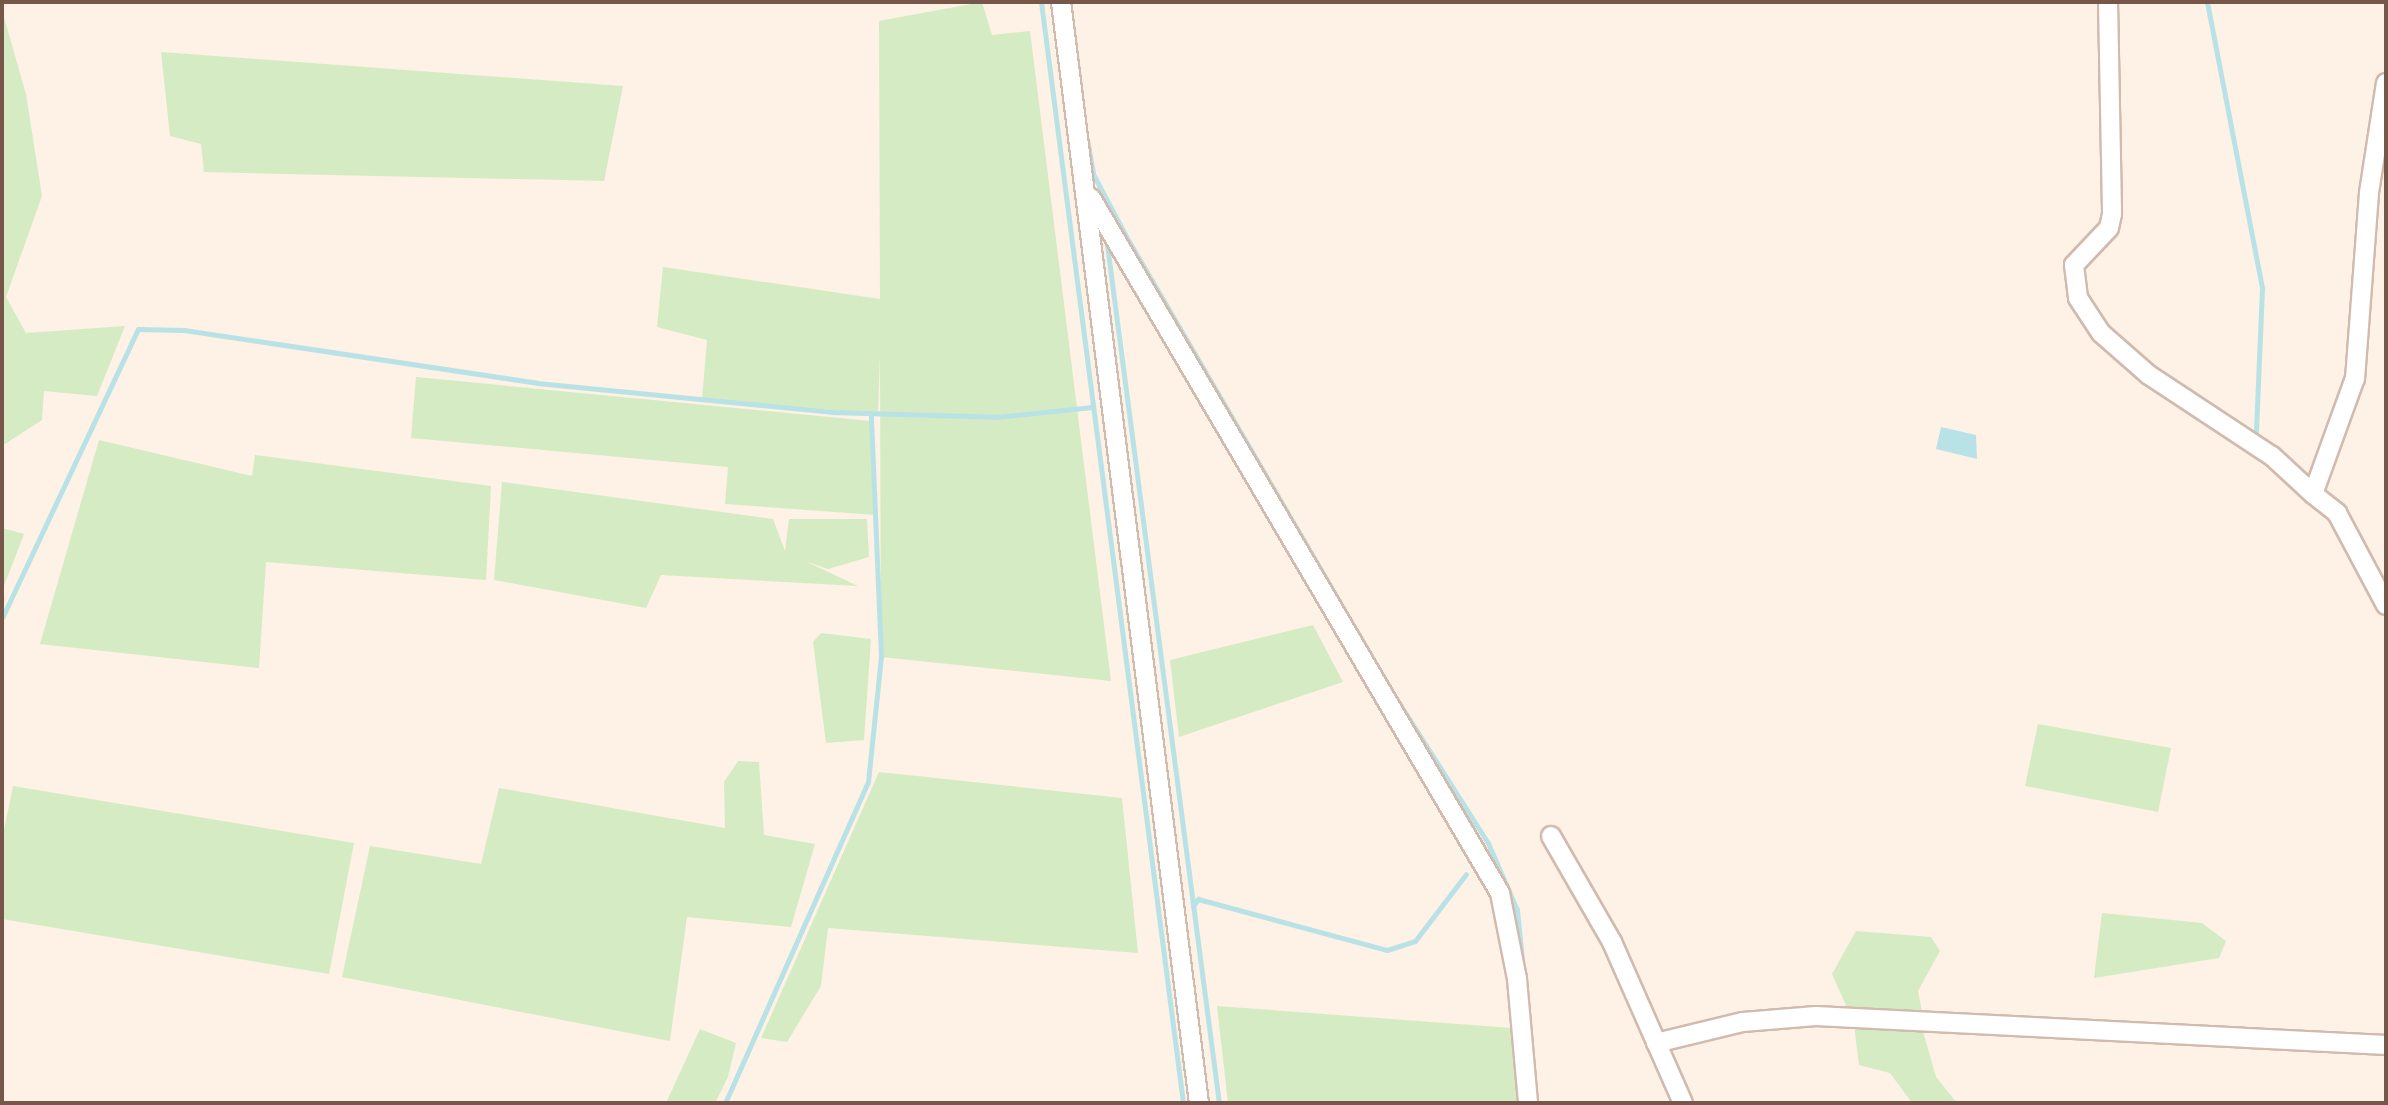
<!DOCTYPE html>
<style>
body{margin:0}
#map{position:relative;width:2388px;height:1105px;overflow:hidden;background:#fdf2e5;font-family:"DM Sans",sans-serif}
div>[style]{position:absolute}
.green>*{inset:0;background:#d5ebc3}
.water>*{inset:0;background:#b9e2e7}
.stream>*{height:5px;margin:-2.5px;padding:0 2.5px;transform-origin:2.5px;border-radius:2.5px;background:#b9e2e7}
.roads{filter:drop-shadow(2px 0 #d0bbae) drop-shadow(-2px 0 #d0bbae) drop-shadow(0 2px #d0bbae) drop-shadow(0 -2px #d0bbae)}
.minor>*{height:18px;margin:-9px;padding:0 9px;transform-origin:9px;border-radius:9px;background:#fff}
span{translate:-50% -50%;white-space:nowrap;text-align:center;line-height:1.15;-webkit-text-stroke:8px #fff6ec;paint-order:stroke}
.frame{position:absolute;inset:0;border:4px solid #76574a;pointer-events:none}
</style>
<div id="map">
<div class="green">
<div style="clip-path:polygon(982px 2px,992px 35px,1030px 31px,1111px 681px,881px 657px,880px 355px,878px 414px,702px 399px,707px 340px,657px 327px,663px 267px,880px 299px,879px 21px)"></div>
<div style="clip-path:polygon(2px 10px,26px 94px,42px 196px,6px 297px,26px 333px,125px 326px,97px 396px,44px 391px,42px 420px,2px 446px)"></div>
<div style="clip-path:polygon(161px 52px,623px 86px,604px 181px,204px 172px,201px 144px,170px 136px)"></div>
<div style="clip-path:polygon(416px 377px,871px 421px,875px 515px,725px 504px,728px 467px,411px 438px)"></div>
<div style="clip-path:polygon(99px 440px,252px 476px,255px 455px,491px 486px,486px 580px,266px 562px,259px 668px,40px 644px)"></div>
<div style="clip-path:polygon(502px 482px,773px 519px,785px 551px,789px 519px,867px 519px,869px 557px,828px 569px,805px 561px,858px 586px,661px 575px,646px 608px,494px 580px)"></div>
<div style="clip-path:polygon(2px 528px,24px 534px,2px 591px)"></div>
<div style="clip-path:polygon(1313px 625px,1343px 682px,1179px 737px,1170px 660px)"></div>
<div style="clip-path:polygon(821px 633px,871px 639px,864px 740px,826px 743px,813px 642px)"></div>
<div style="clip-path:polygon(2038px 724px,2171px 748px,2158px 812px,2025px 786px)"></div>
<div style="clip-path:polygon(738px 761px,759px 762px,764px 835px,815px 844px,791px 927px,687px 917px,670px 1041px,342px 977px,370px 846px,481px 864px,499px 788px,725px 828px,724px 782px)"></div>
<div style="clip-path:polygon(879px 772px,1122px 798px,1138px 953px,828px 928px,821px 986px,787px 1042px,761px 1038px)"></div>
<div style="clip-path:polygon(13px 786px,354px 843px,329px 974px,2px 919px,2px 840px)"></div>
<div style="clip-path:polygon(2102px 913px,2202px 923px,2226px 941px,2219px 958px,2094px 978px)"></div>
<div style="clip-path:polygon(1856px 931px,1931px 937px,1940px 951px,1918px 991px,1923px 1016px,1848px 1010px,1832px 974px)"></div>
<div style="clip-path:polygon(1217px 1006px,1512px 1028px,1519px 1103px,1228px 1103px)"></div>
<div style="clip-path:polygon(1854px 1025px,1922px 1028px,1936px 1077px,1957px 1103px,1912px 1103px,1890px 1073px,1859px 1065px)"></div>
<div style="clip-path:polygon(700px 1029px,736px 1043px,728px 1077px,715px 1103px,666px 1103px)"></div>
</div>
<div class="water">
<div style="clip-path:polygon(1941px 427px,1976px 435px,1977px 459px,1936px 449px)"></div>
</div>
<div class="stream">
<div style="left:1041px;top:2px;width:1110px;rotate:82.65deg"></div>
<div style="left:2207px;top:2px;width:291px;rotate:79.1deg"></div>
<div style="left:2262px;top:288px;width:146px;rotate:92.4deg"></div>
<div style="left:1070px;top:9px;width:86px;rotate:82.6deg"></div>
<div style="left:1087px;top:139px;width:36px;rotate:80deg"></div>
<div style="left:1093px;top:174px;width:72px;rotate:62deg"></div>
<div style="left:1127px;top:238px;width:529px;rotate:59.7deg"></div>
<div style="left:1394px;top:695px;width:175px;rotate:57.6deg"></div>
<div style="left:1488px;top:843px;width:73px;rotate:66.6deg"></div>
<div style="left:1517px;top:910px;width:49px;rotate:84.2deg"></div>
<div style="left:1106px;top:237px;width:873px;rotate:82.57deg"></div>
<div style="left:2px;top:618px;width:319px;rotate:-64.8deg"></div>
<div style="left:138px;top:329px;width:46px;rotate:1.2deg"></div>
<div style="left:184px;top:330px;width:357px;rotate:8.5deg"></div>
<div style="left:537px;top:383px;width:296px;rotate:5.6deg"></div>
<div style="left:832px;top:412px;width:164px;rotate:1.7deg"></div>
<div style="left:996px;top:417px;width:97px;rotate:-5.9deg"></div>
<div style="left:1193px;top:906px;width:9px;rotate:-54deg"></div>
<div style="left:1198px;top:899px;width:196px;rotate:15.1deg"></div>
<div style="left:1387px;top:950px;width:29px;rotate:-18deg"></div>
<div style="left:1415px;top:941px;width:84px;rotate:-52.7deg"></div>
<div style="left:725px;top:1103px;width:351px;rotate:-66deg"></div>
<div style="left:868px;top:782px;width:126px;rotate:-84.1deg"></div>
<div style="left:881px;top:657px;width:243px;rotate:-92.4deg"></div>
</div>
<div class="roads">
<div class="minor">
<div style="left:1061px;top:2px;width:1110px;rotate:82.86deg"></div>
<div style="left:2108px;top:2px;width:212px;rotate:88.9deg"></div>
<div style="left:2112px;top:214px;width:14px;rotate:102deg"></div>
<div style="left:2109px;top:228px;width:51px;rotate:133.4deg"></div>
<div style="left:2074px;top:265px;width:33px;rotate:83deg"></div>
<div style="left:2078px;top:298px;width:42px;rotate:56.7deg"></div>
<div style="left:2101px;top:333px;width:64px;rotate:41.2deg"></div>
<div style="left:2149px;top:375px;width:147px;rotate:33.4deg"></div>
<div style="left:2272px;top:456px;width:56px;rotate:42.8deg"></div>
<div style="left:2386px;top:83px;width:111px;rotate:98.8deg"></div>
<div style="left:2369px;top:193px;width:186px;rotate:94.3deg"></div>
<div style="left:2355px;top:378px;width:123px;rotate:109.9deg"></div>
<div style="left:2313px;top:494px;width:31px;rotate:38deg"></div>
<div style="left:2337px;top:513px;width:104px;rotate:62deg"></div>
<div style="left:1091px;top:198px;width:806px;rotate:59.52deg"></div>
<div style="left:1500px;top:893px;width:88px;rotate:78.8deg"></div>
<div style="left:1517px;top:979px;width:124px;rotate:84.9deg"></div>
<div style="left:1551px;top:836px;width:122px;rotate:60.1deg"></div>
<div style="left:1612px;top:942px;width:176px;rotate:66.2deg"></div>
<div style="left:1656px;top:1043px;width:89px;rotate:-13.6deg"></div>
<div style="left:1743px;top:1022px;width:73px;rotate:-4.7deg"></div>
<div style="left:1816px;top:1016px;width:571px;rotate:2.91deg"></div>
</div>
</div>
<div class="frame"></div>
</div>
